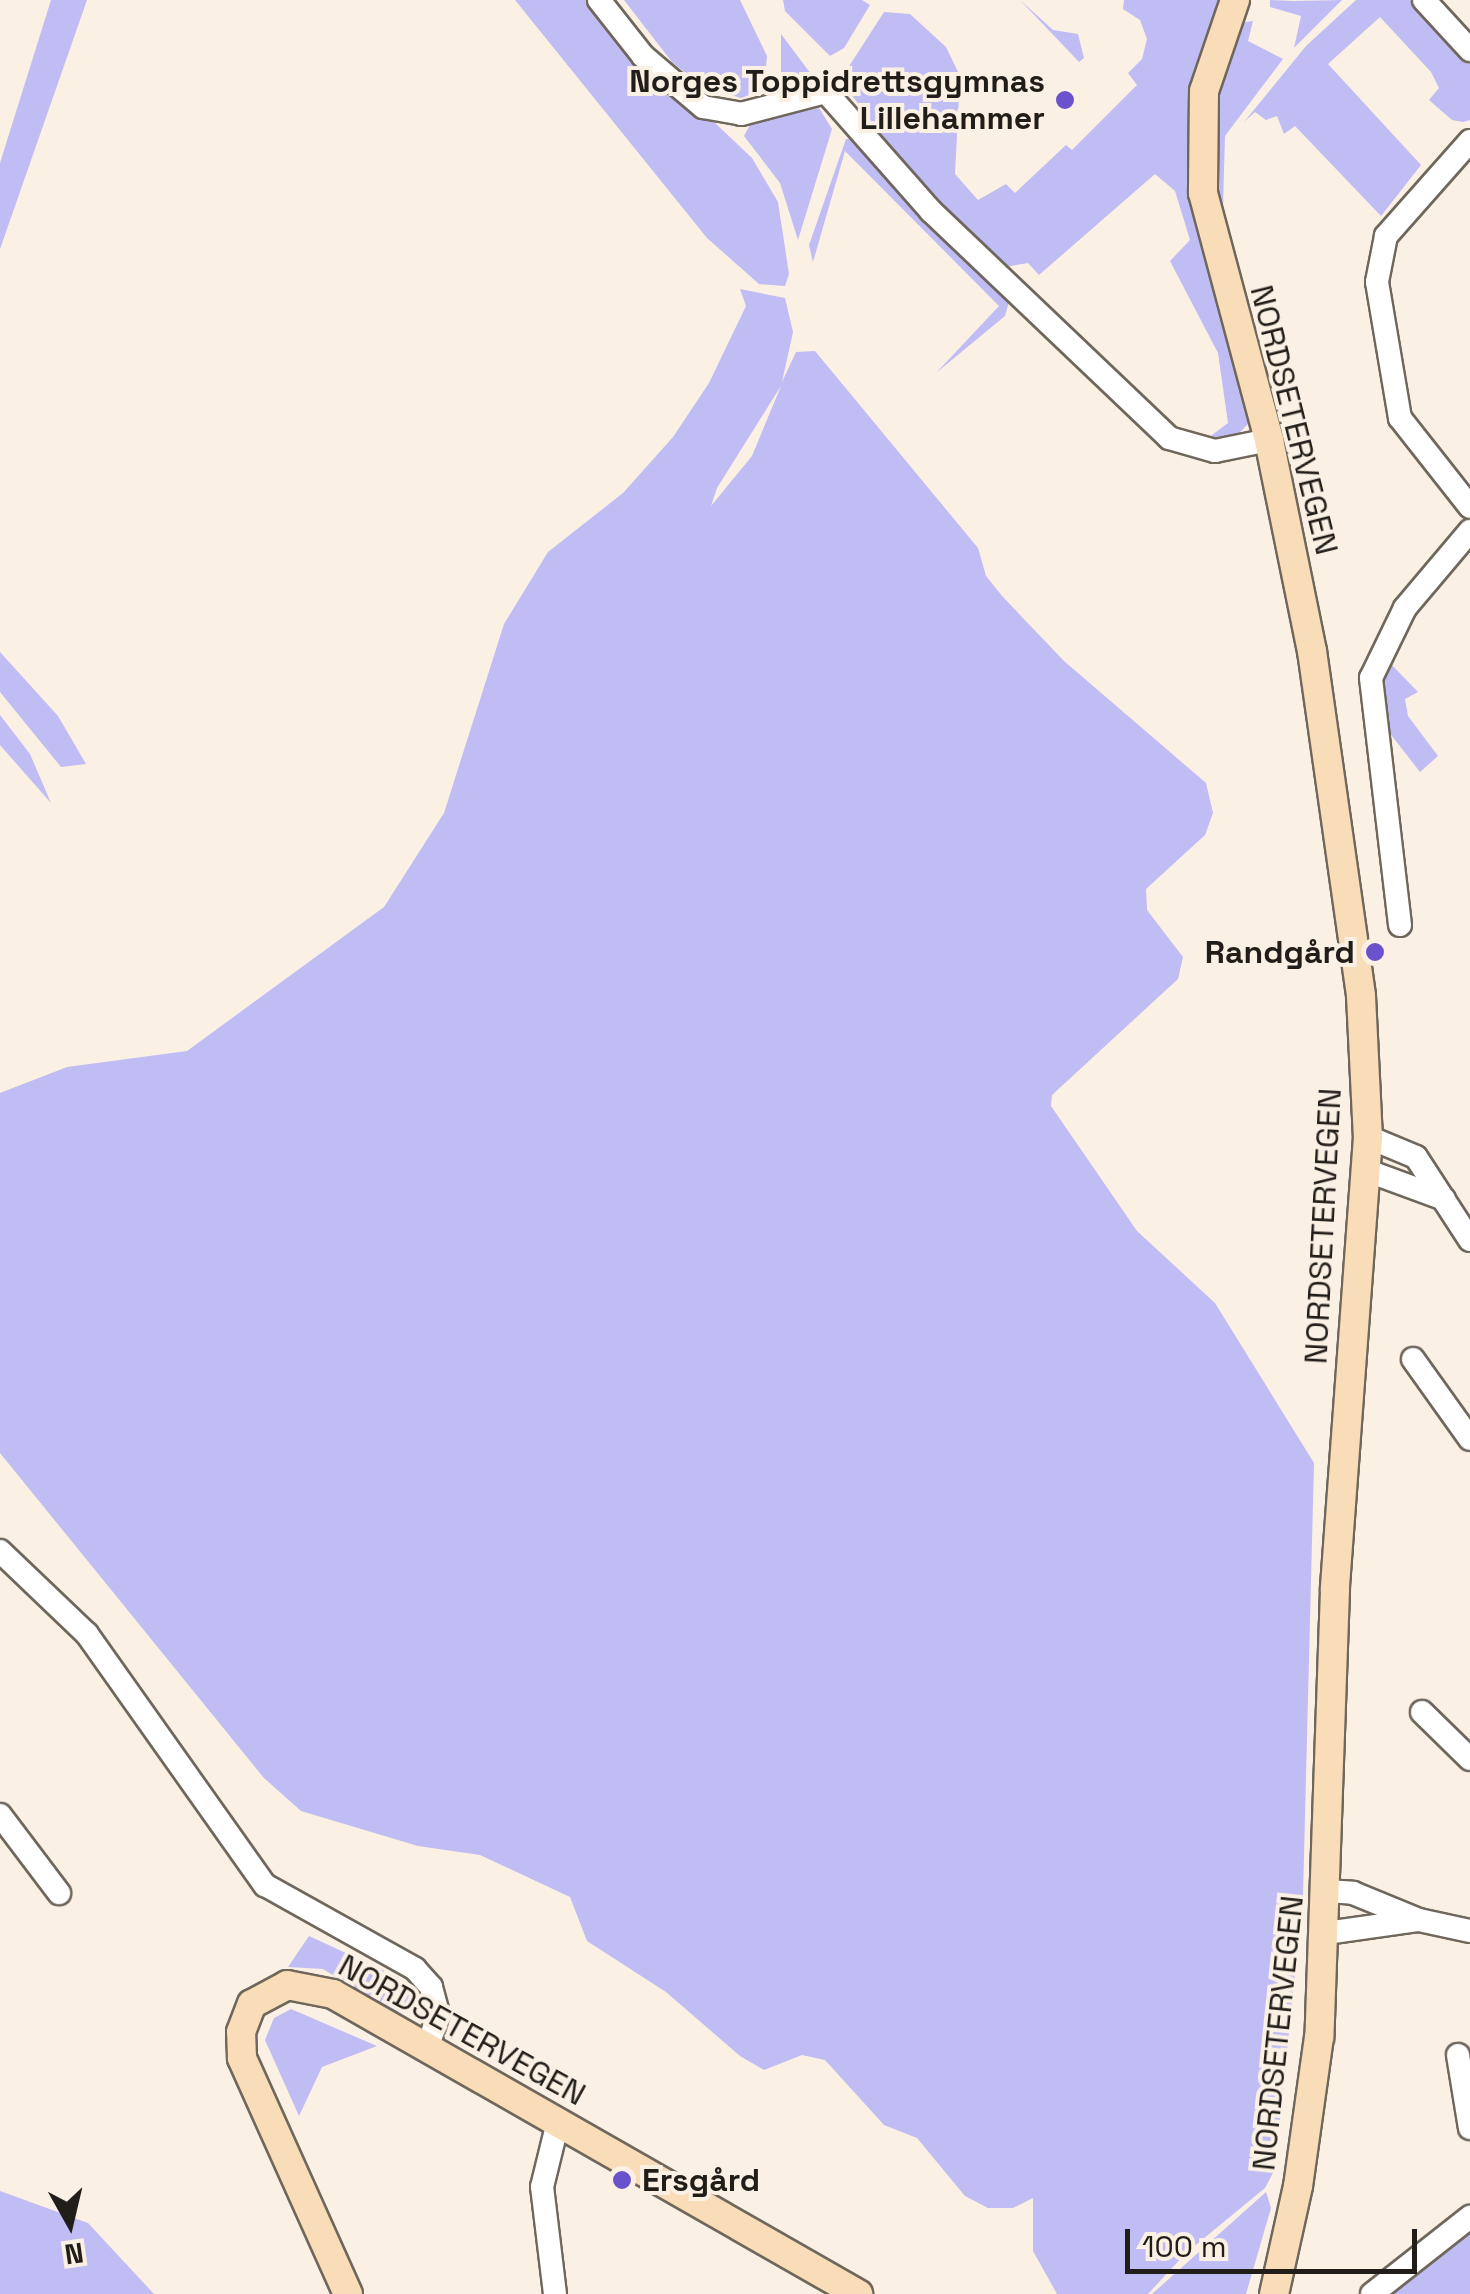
<!DOCTYPE html>
<meta charset="utf-8">
<style>
body{margin:0}
#map{position:relative;width:1470px;height:2294px;overflow:hidden;background:#fbf0e4;font-family:"Space Grotesk",sans-serif}
div>[style]{position:absolute}
.green>*{inset:0;background:#c0bcf4}
.roads{filter:drop-shadow(2px 0 #6f675c) drop-shadow(-2px 0 #6f675c) drop-shadow(0 2px #6f675c) drop-shadow(0 -2px #6f675c)}
.minor>*{height:22px;margin:-11px;padding:0 11px;transform-origin:11px;border-radius:11px;background:#fff}
.major>*{height:28px;margin:-14px;padding:0 14px;transform-origin:14px;border-radius:14px;background:#f9dcb8}
.dots>*{width:28px;height:28px;translate:-50% -50%;box-sizing:border-box;border:5px solid #fbf0e4;border-radius:50%}
span{translate:-50% -50%;white-space:nowrap;text-align:center;line-height:1.15;-webkit-text-stroke:8px #fbf0e4;paint-order:stroke}
.poi-label{font-size:32px;color:#211d19;font-weight:700}
.right{translate:-100% -50%;text-align:right}
.left{translate:0 -50%;text-align:left}
.street-label{font-size:32px;color:#211d19}
.north{position:absolute;left:20px;top:2174px;width:100px;height:100px;-webkit-text-stroke:8px #fbf0e4;paint-order:stroke;rotate:172deg;font-size:28px;font-weight:700;line-height:40px;text-align:center;color:#211d19}
.north::after{content:'';display:block;margin:auto;width:35px;height:45px;background:#211d19;clip-path:polygon(50% 0,100% 100%,50% 72%,0 100%)}
.scale{position:absolute;left:1125px;top:2229px;width:292px;height:45px;box-sizing:border-box;border:5px solid #211d19;border-top:0;padding-left:12px;font-size:30px;line-height:35px;white-space:nowrap;color:#211d19;-webkit-text-stroke:8px #fbf0e4;paint-order:stroke}
</style>
<div id="map">
<div class="green">
<div style="clip-path:polygon(51px 0,87px 0,0 249px,0 163px)"></div>
<div style="clip-path:polygon(515px 0,588px 0,669px 95px,714px 122px,752px 158px,778px 202px,789px 274px,785px 286px,759px 284px,707px 238px)"></div>
<div style="clip-path:polygon(624px 0,740px 0,767px 56px,764px 90px,741px 98px,701px 86px,672px 62px)"></div>
<div style="clip-path:polygon(783px 0,862px 0,870px 5px,844px 48px,830px 56px,785px 11px)"></div>
<div style="clip-path:polygon(1020px 0,1053px 30px,1078px 34px,1084px 58px,1079px 62px)"></div>
<div style="clip-path:polygon(1124px 0,1221px 0,1194px 78px,1190px 163px,1250px 422px,1236px 436px,1208px 438px,1228px 423px,1218px 353px,1170px 261px,1190px 240px,1175px 191px,1155px 174px,1039px 275px,1028px 263px,1005px 267px,904px 164px,847px 89px,846px 71px,884px 12px,910px 14px,946px 47px,960px 76px,955px 174px,978px 200px,1006px 184px,1015px 193px,1066px 145px,1072px 150px,1137px 85px,1128px 73px,1142px 59px,1147px 39px,1140px 20px,1123px 9px)"></div>
<div style="clip-path:polygon(1270px 0,1294px 1px,1342px 0,1294px 48px,1301px 16px,1270px 7px)"></div>
<div style="clip-path:polygon(1356px 0,1410px 0,1470px 63px,1470px 120px,1463px 122px,1452px 120px,1429px 100px,1439px 88px,1431px 72px,1380px 17px,1328px 64px,1421px 165px,1381px 216px,1295px 126px,1284px 134px,1277px 116px,1266px 120px,1255px 112px,1244px 122px,1306px 46px)"></div>
<div style="clip-path:polygon(1253px 21px,1248px 41px,1283px 59px,1225px 136px,1223px 206px,1217px 207px,1215px 93px,1239px 23px)"></div>
<div style="clip-path:polygon(781px 34px,811px 74px,803px 88px,781px 94px)"></div>
<div style="clip-path:polygon(819px 108px,832px 129px,798px 240px,780px 183px,744px 136px,751px 123px)"></div>
<div style="clip-path:polygon(846px 139px,854px 139px,1009px 302px,1005px 316px,936px 373px,999px 306px,845px 151px,813px 262px,809px 245px)"></div>
<div style="clip-path:polygon(evenodd,740px 289px,785px 298px,793px 332px,782px 382px,796px 352px,815px 351px,978px 548px,986px 576px,1003px 597px,1064px 661px,1206px 783px,1213px 813px,1205px 835px,1146px 889px,1147px 910px,1183px 957px,1178px 979px,1052px 1095px,1051px 1106px,1137px 1231px,1215px 1303px,1314px 1463px,1303px 1895px,1275px 2169px,1265px 2188px,1186px 2253px,1148px 2294px,1057px 2294px,1033px 2251px,1033px 2198px,1013px 2208px,988px 2208px,965px 2196px,917px 2138px,884px 2125px,825px 2060px,802px 2055px,764px 2070px,740px 2056px,666px 1992px,587px 1941px,570px 1897px,480px 1855px,418px 1846px,301px 1811px,264px 1778px,0 1453px,0 1093px,67px 1067px,187px 1051px,384px 907px,444px 813px,504px 624px,548px 552px,623px 493px,673px 437px,709px 383px,746px 306px,740px 289px,781px 386px,752px 456px,711px 506px,717px 488px,781px 386px)"></div>
<div style="clip-path:polygon(0 652px,58px 716px,86px 764px,61px 767px,0 692px)"></div>
<div style="clip-path:polygon(1389px 662px,1418px 692px,1405px 699px,1408px 716px,1438px 756px,1420px 772px,1385px 727px,1378px 678px)"></div>
<div style="clip-path:polygon(0 715px,30px 754px,51px 803px,0 745px)"></div>
<div style="clip-path:polygon(309px 1936px,398px 1977px,415px 1995px,414px 2010px,395px 2013px,323px 1969px,288px 1967px)"></div>
<div style="clip-path:polygon(291px 2009px,377px 2046px,322px 2067px,299px 2116px,265px 2040px,274px 2018px)"></div>
<div style="clip-path:polygon(0 2191px,88px 2223px,154px 2294px,0 2294px)"></div>
<div style="clip-path:polygon(1266px 2192px,1271px 2208px,1246px 2294px,1152px 2294px)"></div>
<div style="clip-path:polygon(1470px 2226px,1470px 2294px,1385px 2294px)"></div>
</div>
<div class="roads">
<div class="minor">
<div style="left:599px;top:0;width:71px;rotate:51.8deg"></div>
<div style="left:643px;top:56px;width:79px;rotate:40.4deg"></div>
<div style="left:703px;top:107px;width:39px;rotate:10deg"></div>
<div style="left:741px;top:114px;width:88px;rotate:-14.5deg"></div>
<div style="left:826px;top:92px;width:159px;rotate:48.6deg"></div>
<div style="left:931px;top:211px;width:329px;rotate:43.6deg"></div>
<div style="left:1169px;top:438px;width:48px;rotate:15.8deg"></div>
<div style="left:1215px;top:451px;width:55px;rotate:-11.5deg"></div>
<div style="left:1424px;top:0;width:68px;rotate:47.4deg"></div>
<div style="left:1470px;top:141px;width:127px;rotate:131.5deg"></div>
<div style="left:1386px;top:236px;width:47px;rotate:101.1deg"></div>
<div style="left:1377px;top:282px;width:138px;rotate:80.4deg"></div>
<div style="left:1400px;top:418px;width:113px;rotate:51.8deg"></div>
<div style="left:1400px;top:925px;width:249px;rotate:-96.7deg"></div>
<div style="left:1371px;top:678px;width:78px;rotate:-64.1deg"></div>
<div style="left:1405px;top:608px;width:101px;rotate:-49.8deg"></div>
<div style="left:1368px;top:1137px;width:52px;rotate:22.6deg"></div>
<div style="left:1416px;top:1157px;width:99px;rotate:57deg"></div>
<div style="left:1368px;top:1171px;width:81px;rotate:20.2deg"></div>
<div style="left:1413px;top:1359px;width:98px;rotate:54.5deg"></div>
<div style="left:0;top:1551px;width:120px;rotate:43.7deg"></div>
<div style="left:87px;top:1634px;width:308px;rotate:54.7deg"></div>
<div style="left:265px;top:1885px;width:172px;rotate:29.2deg"></div>
<div style="left:415px;top:1969px;width:24px;rotate:48deg"></div>
<div style="left:431px;top:1987px;width:27px;rotate:75deg"></div>
<div style="left:438px;top:2013px;width:37px;rotate:106deg"></div>
<div style="left:1422px;top:1712px;width:67px;rotate:44.4deg"></div>
<div style="left:0;top:1815px;width:98px;rotate:52.9deg"></div>
<div style="left:1327px;top:1891px;width:26px;rotate:4deg"></div>
<div style="left:1353px;top:1893px;width:71px;rotate:22.2deg"></div>
<div style="left:1419px;top:1920px;width:52px;rotate:12.2deg"></div>
<div style="left:1326px;top:1933px;width:94px;rotate:-8deg"></div>
<div style="left:1458px;top:2055px;width:74px;rotate:80.7deg"></div>
<div style="left:555px;top:2294px;width:108px;rotate:-96.9deg"></div>
<div style="left:542px;top:2187px;width:67px;rotate:-76.2deg"></div>
<div style="left:1372px;top:2294px;width:125px;rotate:-38.2deg"></div>
</div>
<div class="major">
<div style="left:1235px;top:0;width:96px;rotate:108.8deg"></div>
<div style="left:1204px;top:91px;width:102px;rotate:90.6deg"></div>
<div style="left:1203px;top:193px;width:256px;rotate:75deg"></div>
<div style="left:1269px;top:440px;width:215px;rotate:78.5deg"></div>
<div style="left:1312px;top:651px;width:348px;rotate:81.9deg"></div>
<div style="left:1361px;top:996px;width:141px;rotate:87.2deg"></div>
<div style="left:1368px;top:1137px;width:454px;rotate:94.2deg"></div>
<div style="left:1335px;top:1590px;width:447px;rotate:92deg"></div>
<div style="left:1319px;top:2037px;width:150px;rotate:98deg"></div>
<div style="left:1298px;top:2186px;width:111px;rotate:102.5deg"></div>
<div style="left:348px;top:2294px;width:259px;rotate:-114.2deg"></div>
<div style="left:242px;top:2058px;width:26px;rotate:-92deg"></div>
<div style="left:241px;top:2032px;width:30px;rotate:-69deg"></div>
<div style="left:252px;top:2004px;width:40px;rotate:-28deg"></div>
<div style="left:287px;top:1985px;width:47px;rotate:11.1deg"></div>
<div style="left:333px;top:1994px;width:605px;rotate:29.74deg"></div>
</div>
</div>
<div class="dots">
<div style="left:1065px;top:100px;background:#6a52cc"></div>
<div style="left:1375px;top:952px;background:#6a52cc"></div>
<div style="left:622px;top:2180px;background:#6a52cc"></div>
</div>
<div class="poi-label">
<span class="right" style="left:1045px;top:100px">Norges Toppidrettsgymnas<br>Lillehammer</span>
<span class="right" style="left:1355px;top:952px">Randgård</span>
<span class="left" style="left:642px;top:2180px">Ersgård</span>
</div>
<div class="street-label">
<span style="left:1294px;top:420px;rotate:76deg">NORDSETERVEGEN</span>
<span style="left:1323px;top:1226px;rotate:-87deg">NORDSETERVEGEN</span>
<span style="left:462px;top:2030px;rotate:29deg">NORDSETERVEGEN</span>
<span style="left:1278px;top:2033px;rotate:-84deg">NORDSETERVEGEN</span>
</div>
<div class="north">N</div>
<div class="scale">100 m</div>
</div>
